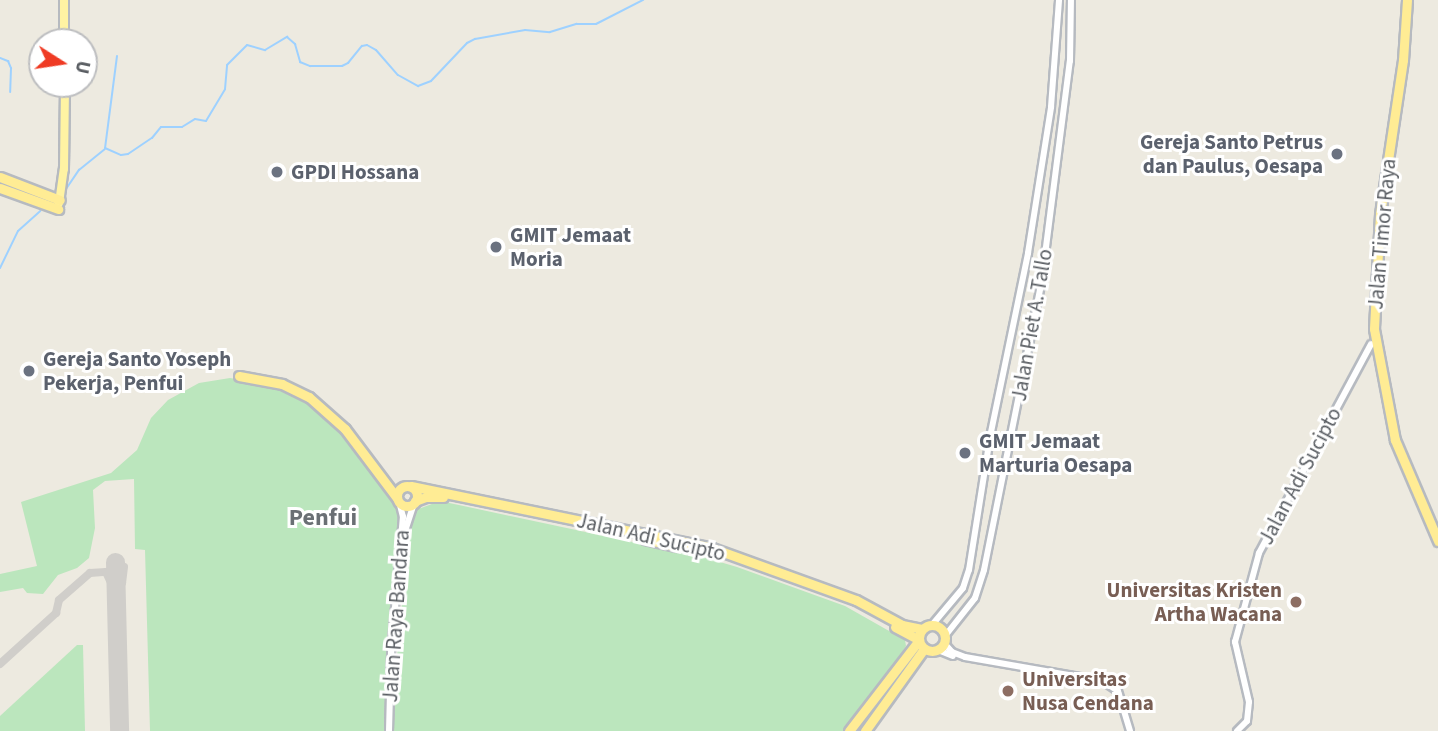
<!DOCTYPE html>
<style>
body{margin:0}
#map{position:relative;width:1438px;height:731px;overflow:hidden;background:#edeae0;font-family:"Source Sans 3",sans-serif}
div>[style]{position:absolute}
.green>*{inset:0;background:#bbe6bd}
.stream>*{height:2px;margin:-1px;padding:0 1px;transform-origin:1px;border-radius:1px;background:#9ed1ff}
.taxiway>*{height:8px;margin:-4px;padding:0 4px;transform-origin:4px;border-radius:4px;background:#d0ceca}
.runway>*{height:19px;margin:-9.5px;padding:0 9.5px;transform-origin:9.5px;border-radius:9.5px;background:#d0ceca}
.roads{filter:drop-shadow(2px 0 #b6bac0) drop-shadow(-2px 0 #b6bac0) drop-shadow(0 2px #b6bac0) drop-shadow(0 -2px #b6bac0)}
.secondary>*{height:6px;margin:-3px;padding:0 3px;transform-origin:3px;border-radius:3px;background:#fff}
.primary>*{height:8px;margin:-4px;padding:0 4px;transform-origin:4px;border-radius:4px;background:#fff3a3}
.trunk>*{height:9px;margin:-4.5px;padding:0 4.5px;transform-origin:4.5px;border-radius:4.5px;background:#ffec94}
.trunk>.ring{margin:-4.5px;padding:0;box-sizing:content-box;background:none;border:9px solid #ffec94;border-radius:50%}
.dots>*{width:19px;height:19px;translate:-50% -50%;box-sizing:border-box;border:4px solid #fff;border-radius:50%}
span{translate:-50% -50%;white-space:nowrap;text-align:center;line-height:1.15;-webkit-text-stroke:6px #fff;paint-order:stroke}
.worship-label{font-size:21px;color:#5b616d;font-weight:700}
.right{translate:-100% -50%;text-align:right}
.left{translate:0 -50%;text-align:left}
.street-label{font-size:21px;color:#595d62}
.education-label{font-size:21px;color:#785e54;font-weight:700}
.quarter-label{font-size:24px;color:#6a6f74;font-weight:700}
.north{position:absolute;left:28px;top:28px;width:70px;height:70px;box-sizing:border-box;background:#fff;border:2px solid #bdbec0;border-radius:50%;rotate:102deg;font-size:19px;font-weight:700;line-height:28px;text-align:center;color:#595d62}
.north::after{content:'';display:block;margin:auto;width:24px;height:32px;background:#ef3b24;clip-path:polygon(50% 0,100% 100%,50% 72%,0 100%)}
</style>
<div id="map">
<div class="green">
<div style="clip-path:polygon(230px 378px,274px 385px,302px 395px,329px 416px,394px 499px,399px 510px,385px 731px,150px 731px,145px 550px,135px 549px,134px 479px,105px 481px,93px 490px,95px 528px,89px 558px,77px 568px,58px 575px,43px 594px,27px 593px,23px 588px,0 592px,0 574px,37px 566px,21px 502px,111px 473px,137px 450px,151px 418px,168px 400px,199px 383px)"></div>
<div style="clip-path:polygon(440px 501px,703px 557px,737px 567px,845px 606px,905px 640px,906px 646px,884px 681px,844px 731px,394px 731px,394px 688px,410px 519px,413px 511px)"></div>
<div style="clip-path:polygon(77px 645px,83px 645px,85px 731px,0 731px,0 716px)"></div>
</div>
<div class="stream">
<div style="left:117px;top:56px;width:93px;rotate:97.4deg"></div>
<div style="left:105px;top:148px;width:17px;rotate:24deg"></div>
<div style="left:121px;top:155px;width:7px;rotate:-8deg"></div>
<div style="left:128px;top:154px;width:29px;rotate:-34deg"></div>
<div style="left:152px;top:138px;width:14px;rotate:-51deg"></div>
<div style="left:161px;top:127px;width:21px"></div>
<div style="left:182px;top:127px;width:15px;rotate:-32deg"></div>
<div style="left:195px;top:119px;width:11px;rotate:10deg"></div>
<div style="left:206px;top:121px;width:37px;rotate:-59deg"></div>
<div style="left:225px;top:89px;width:24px;rotate:-85deg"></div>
<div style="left:227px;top:65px;width:28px;rotate:-45deg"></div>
<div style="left:247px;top:45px;width:19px;rotate:16deg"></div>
<div style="left:265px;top:50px;width:26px;rotate:-31deg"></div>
<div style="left:287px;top:37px;width:11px;rotate:41deg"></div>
<div style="left:295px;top:44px;width:19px;rotate:74deg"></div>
<div style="left:300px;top:62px;width:11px;rotate:22deg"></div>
<div style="left:310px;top:66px;width:32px"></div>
<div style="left:342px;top:66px;width:7px;rotate:-27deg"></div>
<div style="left:348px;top:63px;width:22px;rotate:-51deg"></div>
<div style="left:362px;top:46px;width:5px;rotate:-11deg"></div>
<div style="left:367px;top:45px;width:10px;rotate:29deg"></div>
<div style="left:376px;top:50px;width:33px;rotate:49deg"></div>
<div style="left:398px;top:75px;width:23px;rotate:29deg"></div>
<div style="left:418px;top:86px;width:14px;rotate:-21deg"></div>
<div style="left:431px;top:81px;width:52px;rotate:-46.5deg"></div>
<div style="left:467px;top:43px;width:9px;rotate:-27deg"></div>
<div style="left:475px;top:39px;width:51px;rotate:-10.2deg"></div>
<div style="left:525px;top:30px;width:25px;rotate:5deg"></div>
<div style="left:550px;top:32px;width:28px;rotate:-17deg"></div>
<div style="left:577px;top:24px;width:19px"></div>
<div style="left:596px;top:24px;width:53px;rotate:-27.1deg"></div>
<div style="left:0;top:58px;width:9px;rotate:21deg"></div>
<div style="left:8px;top:61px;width:8px;rotate:67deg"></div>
<div style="left:11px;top:68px;width:24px;rotate:92deg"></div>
<div style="left:64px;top:192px;width:27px;rotate:-56deg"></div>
<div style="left:79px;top:170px;width:33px;rotate:-39deg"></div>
<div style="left:0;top:268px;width:41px;rotate:-64.1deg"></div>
<div style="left:18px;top:231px;width:30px;rotate:-42deg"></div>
</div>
<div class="taxiway">
<div style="left:109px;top:575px;width:13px;rotate:-61deg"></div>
<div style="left:115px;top:564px;width:9px;rotate:18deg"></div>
<div style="left:124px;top:567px;width:16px;rotate:97deg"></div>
<div style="left:122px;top:583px;width:12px;rotate:121deg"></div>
<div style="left:0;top:664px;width:76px;rotate:-42.3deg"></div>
<div style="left:56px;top:613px;width:13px;rotate:-77deg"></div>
<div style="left:59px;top:600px;width:41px;rotate:-41.1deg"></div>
<div style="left:90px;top:573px;width:16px;rotate:-4deg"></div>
<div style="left:106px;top:572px;width:23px;rotate:65deg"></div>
</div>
<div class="runway">
<div style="left:115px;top:562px;width:169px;rotate:88.6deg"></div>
</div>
<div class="roads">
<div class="secondary">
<div style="left:406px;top:528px;width:26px;rotate:-72deg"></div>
<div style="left:932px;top:625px;width:48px;rotate:-50deg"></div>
<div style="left:963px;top:588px;width:19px;rotate:-72deg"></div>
<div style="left:969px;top:570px;width:135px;rotate:-81deg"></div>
<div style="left:990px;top:437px;width:188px;rotate:-78.3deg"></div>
<div style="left:1028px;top:253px;width:148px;rotate:-81deg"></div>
<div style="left:1051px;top:107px;width:107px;rotate:-85.7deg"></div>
<div style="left:945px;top:636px;width:48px;rotate:-51.7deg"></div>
<div style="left:975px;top:598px;width:29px;rotate:-72deg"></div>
<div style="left:984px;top:570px;width:290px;rotate:-78.7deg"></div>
<div style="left:1041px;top:286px;width:227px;rotate:-82.7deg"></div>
<div style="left:1070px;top:61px;width:61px;rotate:-89.1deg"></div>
<div style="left:944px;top:643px;width:12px;rotate:48deg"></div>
<div style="left:952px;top:652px;width:14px;rotate:21deg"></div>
<div style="left:965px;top:657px;width:140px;rotate:9.9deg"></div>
<div style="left:1103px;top:681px;width:18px;rotate:34deg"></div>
<div style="left:1118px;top:691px;width:42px;rotate:73.3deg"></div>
<div style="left:938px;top:650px;width:16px;rotate:22deg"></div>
<div style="left:389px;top:731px;width:78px;rotate:-88.5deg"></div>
<div style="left:391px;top:653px;width:137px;rotate:-85deg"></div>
<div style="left:403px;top:517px;width:16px;rotate:-104deg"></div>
<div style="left:1237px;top:731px;width:14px;rotate:-45deg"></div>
<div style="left:1247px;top:721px;width:19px;rotate:-84deg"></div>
<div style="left:1249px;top:702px;width:62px;rotate:-103.1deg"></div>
<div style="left:1235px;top:642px;width:92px;rotate:-74.9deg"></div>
<div style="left:1259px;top:553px;width:237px;rotate:-61.8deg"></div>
</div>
<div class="primary">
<div style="left:64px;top:42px;width:42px;rotate:-90deg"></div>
<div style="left:59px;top:203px;width:34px;rotate:-82deg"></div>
<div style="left:64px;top:169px;width:85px;rotate:-89.3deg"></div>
</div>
<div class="trunk">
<div style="left:1407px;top:0;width:60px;rotate:93.8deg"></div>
<div style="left:1403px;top:60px;width:156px;rotate:98.5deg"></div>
<div style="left:1380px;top:214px;width:115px;rotate:93deg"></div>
<div style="left:1374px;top:329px;width:113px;rotate:79.3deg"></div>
<div style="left:1395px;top:440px;width:110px;rotate:66.9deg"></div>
<div style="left:0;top:177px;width:64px;rotate:21deg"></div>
<div style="left:0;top:188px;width:62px;rotate:19.9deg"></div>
<div style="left:239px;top:376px;width:44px;rotate:10.5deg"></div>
<div style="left:282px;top:384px;width:30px;rotate:26deg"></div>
<div style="left:309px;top:397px;width:48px;rotate:41.6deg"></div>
<div style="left:345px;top:429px;width:86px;rotate:53deg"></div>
<div style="left:411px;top:486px;width:307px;rotate:11.6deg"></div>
<div style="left:712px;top:548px;width:153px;rotate:19.9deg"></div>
<div style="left:856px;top:600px;width:52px;rotate:28.5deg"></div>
<div style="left:902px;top:625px;width:20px;rotate:11deg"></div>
<div class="ring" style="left:397px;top:486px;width:11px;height:11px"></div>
<div style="left:415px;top:501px;width:12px;rotate:-20deg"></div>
<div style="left:426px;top:497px;width:17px"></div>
<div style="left:645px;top:539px;width:32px;rotate:13deg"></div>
<div class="ring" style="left:919px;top:625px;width:17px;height:17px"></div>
<div style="left:895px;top:627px;width:26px;rotate:28deg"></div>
<div style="left:849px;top:731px;width:115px;rotate:-52.4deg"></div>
<div style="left:865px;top:731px;width:101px;rotate:-54.3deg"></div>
</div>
</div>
<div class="dots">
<div style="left:1337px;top:154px;background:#6b7280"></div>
<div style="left:277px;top:172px;background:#6b7280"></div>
<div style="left:496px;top:247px;background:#6b7280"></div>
<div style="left:29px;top:371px;background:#6b7280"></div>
<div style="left:965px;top:453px;background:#6b7280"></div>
<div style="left:1296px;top:602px;background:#8d6e63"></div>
<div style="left:1008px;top:691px;background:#8d6e63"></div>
</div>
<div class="worship-label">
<span class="right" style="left:1323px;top:154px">Gereja Santo Petrus<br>dan Paulus, Oesapa</span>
<span class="left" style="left:291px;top:172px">GPDI Hossana</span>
<span class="left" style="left:510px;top:247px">GMIT Jemaat<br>Moria</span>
<span class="left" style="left:43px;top:371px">Gereja Santo Yoseph<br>Pekerja, Penfui</span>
<span class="left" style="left:979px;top:453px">GMIT Jemaat<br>Marturia Oesapa</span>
</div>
<div class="street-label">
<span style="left:1382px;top:234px;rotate:-85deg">Jalan Timor Raya</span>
<span style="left:1032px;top:325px;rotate:-80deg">Jalan Piet A. Tallo</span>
<span style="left:1300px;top:476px;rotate:-62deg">Jalan Adi Sucipto</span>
<span style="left:651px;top:537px;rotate:13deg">Jalan Adi Sucipto</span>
<span style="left:396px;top:616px;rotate:-86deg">Jalan Raya Bandara</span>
</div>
<div class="education-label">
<span class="right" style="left:1282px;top:602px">Universitas Kristen<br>Artha Wacana</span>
<span class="left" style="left:1022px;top:691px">Universitas<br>Nusa Cendana</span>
</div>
<div class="quarter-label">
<span style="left:323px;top:518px">Penfui</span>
</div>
<div class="north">U</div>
</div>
